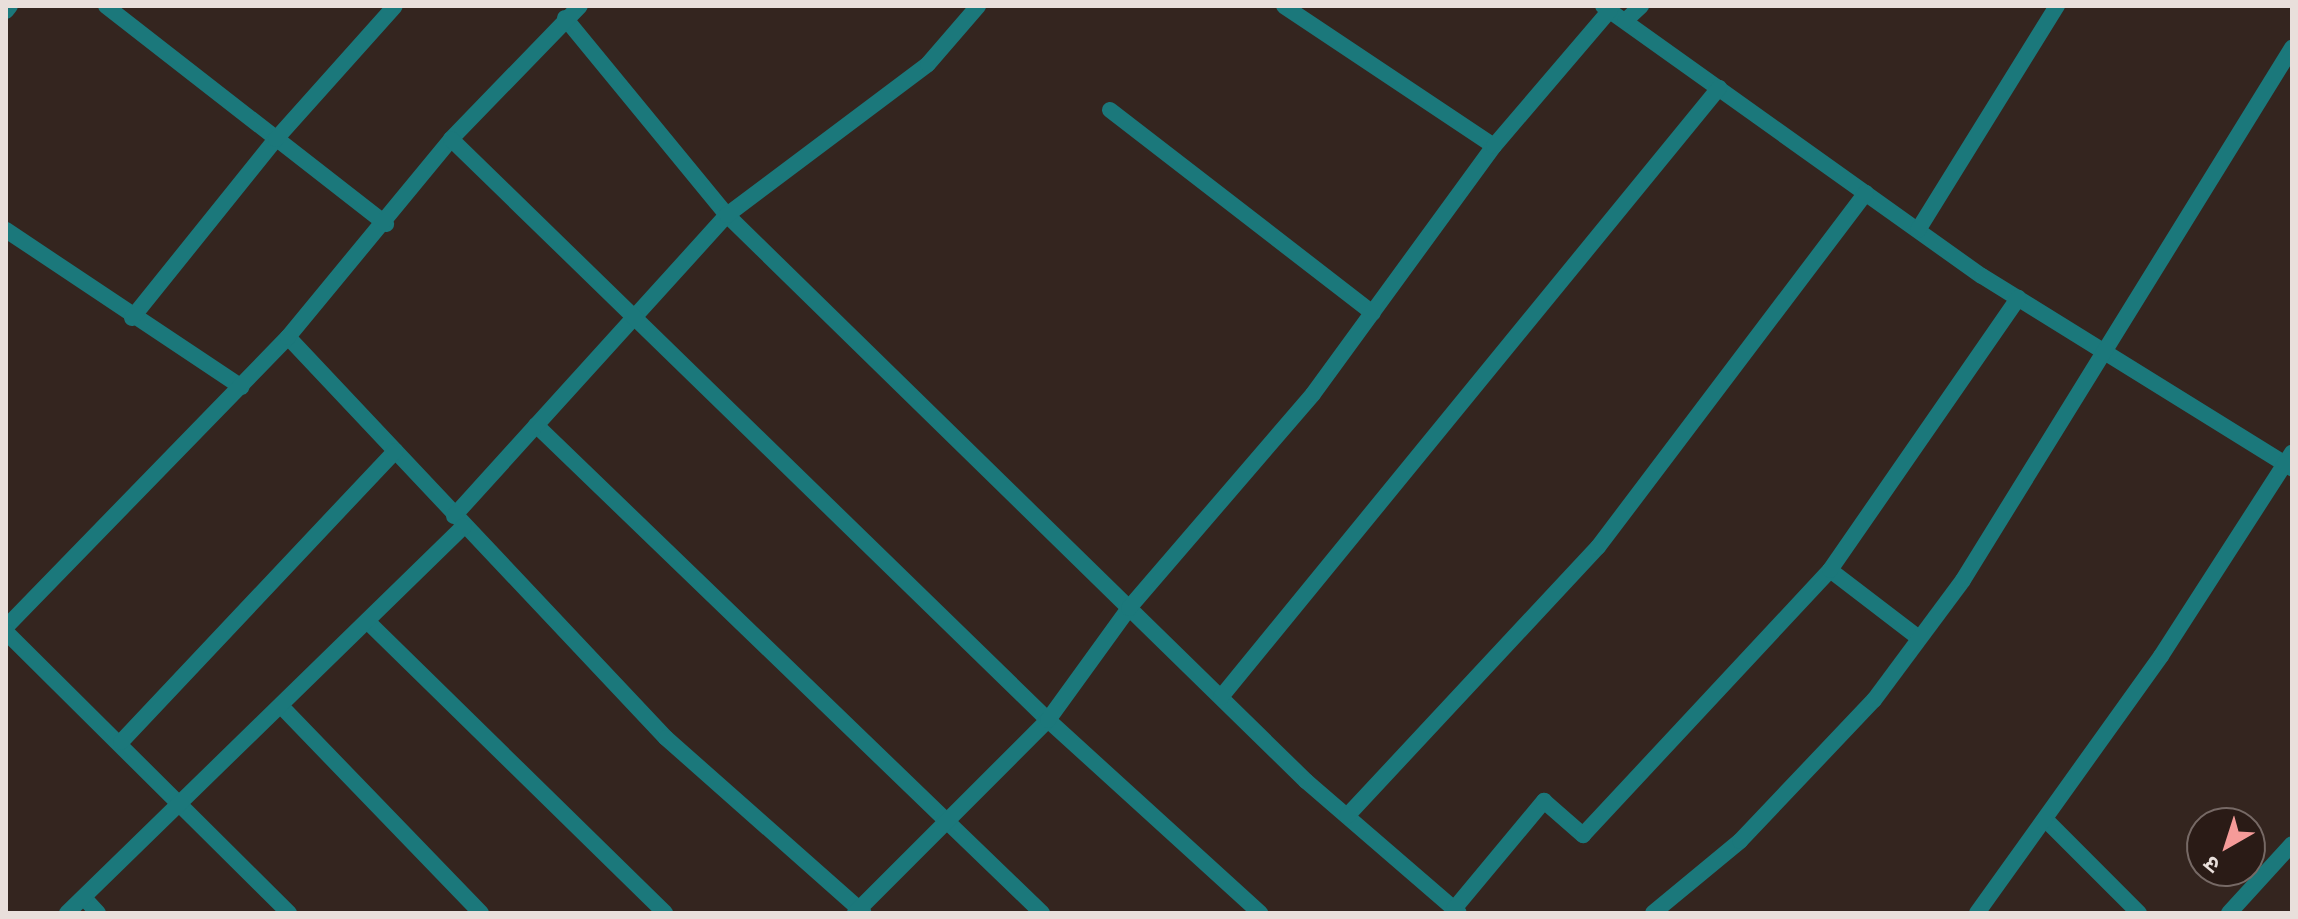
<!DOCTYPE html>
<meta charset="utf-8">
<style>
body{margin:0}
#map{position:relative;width:2298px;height:919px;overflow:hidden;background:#34251f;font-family:Helvetica,"Noto Sans Devanagari",sans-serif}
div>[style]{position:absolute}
.street>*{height:16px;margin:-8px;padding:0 8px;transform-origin:8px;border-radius:8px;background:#1b787b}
span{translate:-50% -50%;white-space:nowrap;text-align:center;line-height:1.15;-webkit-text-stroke:6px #2a1b16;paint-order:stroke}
.frame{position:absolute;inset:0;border:8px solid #e9dfdb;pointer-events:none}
.north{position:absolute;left:2186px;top:807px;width:80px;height:80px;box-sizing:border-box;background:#2a1b16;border:2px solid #766965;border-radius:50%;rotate:219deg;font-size:22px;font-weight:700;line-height:32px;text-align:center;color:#e9dfdb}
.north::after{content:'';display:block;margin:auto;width:28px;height:36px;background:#f59b99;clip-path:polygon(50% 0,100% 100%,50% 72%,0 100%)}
</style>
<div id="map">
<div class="street">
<div style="left:106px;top:6px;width:355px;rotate:37.9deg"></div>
<div style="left:1284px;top:6px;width:252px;rotate:33.7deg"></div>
<div style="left:1603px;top:6px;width:465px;rotate:35.5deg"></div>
<div style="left:1982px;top:276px;width:365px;rotate:31.8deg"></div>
<div style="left:6px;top:11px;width:6px;rotate:-51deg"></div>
<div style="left:565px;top:18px;width:255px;rotate:50.6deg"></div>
<div style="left:727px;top:215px;width:810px;rotate:44.35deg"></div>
<div style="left:1306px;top:781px;width:202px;rotate:40.8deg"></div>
<div style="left:1625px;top:21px;width:22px;rotate:-43deg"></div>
<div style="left:1110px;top:110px;width:332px;rotate:37.7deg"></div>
<div style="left:451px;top:139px;width:185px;rotate:-45.9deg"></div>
<div style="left:6px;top:230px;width:283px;rotate:33.7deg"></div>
<div style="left:1918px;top:230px;width:264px;rotate:-58.2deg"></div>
<div style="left:132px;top:318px;width:230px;rotate:-51.2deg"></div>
<div style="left:276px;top:139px;width:178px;rotate:-48.2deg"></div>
<div style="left:288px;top:337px;width:551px;rotate:46.69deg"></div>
<div style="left:666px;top:738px;width:264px;rotate:41.5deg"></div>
<div style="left:536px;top:425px;width:703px;rotate:43.96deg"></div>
<div style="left:454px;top:516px;width:406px;rotate:-47.8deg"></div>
<div style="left:727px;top:215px;width:251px;rotate:-36.9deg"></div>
<div style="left:928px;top:64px;width:77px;rotate:-49.2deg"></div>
<div style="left:1830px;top:570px;width:112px;rotate:37.4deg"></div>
<div style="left:367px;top:621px;width:417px;rotate:44.4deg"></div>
<div style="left:6px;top:627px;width:405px;rotate:-45.8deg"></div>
<div style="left:288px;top:337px;width:256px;rotate:-50.5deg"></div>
<div style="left:451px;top:139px;width:833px;rotate:44.22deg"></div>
<div style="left:1048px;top:720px;width:287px;rotate:42.3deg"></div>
<div style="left:6px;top:632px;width:399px;rotate:44.8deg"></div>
<div style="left:1221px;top:697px;width:787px;rotate:-50.73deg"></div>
<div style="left:281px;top:706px;width:288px;rotate:46deg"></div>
<div style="left:121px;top:742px;width:400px;rotate:-46.7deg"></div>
<div style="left:1347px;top:816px;width:368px;rotate:-47deg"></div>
<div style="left:1598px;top:547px;width:444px;rotate:-52.9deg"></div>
<div style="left:2045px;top:819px;width:133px;rotate:45deg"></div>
<div style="left:85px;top:899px;width:19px;rotate:47deg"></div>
<div style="left:1454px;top:909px;width:141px;rotate:-50.2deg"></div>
<div style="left:1544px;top:801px;width:52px;rotate:41.1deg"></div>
<div style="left:1583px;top:835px;width:362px;rotate:-47deg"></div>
<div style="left:1830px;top:570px;width:331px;rotate:-55.3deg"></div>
<div style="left:67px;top:913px;width:554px;rotate:-44.27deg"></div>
<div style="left:855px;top:913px;width:273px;rotate:-45deg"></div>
<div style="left:1048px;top:720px;width:138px;rotate:-54.1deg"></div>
<div style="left:1129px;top:608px;width:282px;rotate:-49.3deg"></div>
<div style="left:1313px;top:394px;width:307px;rotate:-53.9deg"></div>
<div style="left:1494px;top:146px;width:179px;rotate:-49.5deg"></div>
<div style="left:1653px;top:913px;width:113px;rotate:-39.6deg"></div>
<div style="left:1740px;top:841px;width:195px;rotate:-46.5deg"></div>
<div style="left:1874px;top:700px;width:149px;rotate:-53.4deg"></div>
<div style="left:1963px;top:580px;width:626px;rotate:-58.27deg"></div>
<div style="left:1977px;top:913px;width:316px;rotate:-54.4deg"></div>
<div style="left:2161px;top:656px;width:242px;rotate:-57.2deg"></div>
<div style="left:2229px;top:913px;width:93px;rotate:-47.6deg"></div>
</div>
<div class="frame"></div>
<div class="north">उ</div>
</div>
